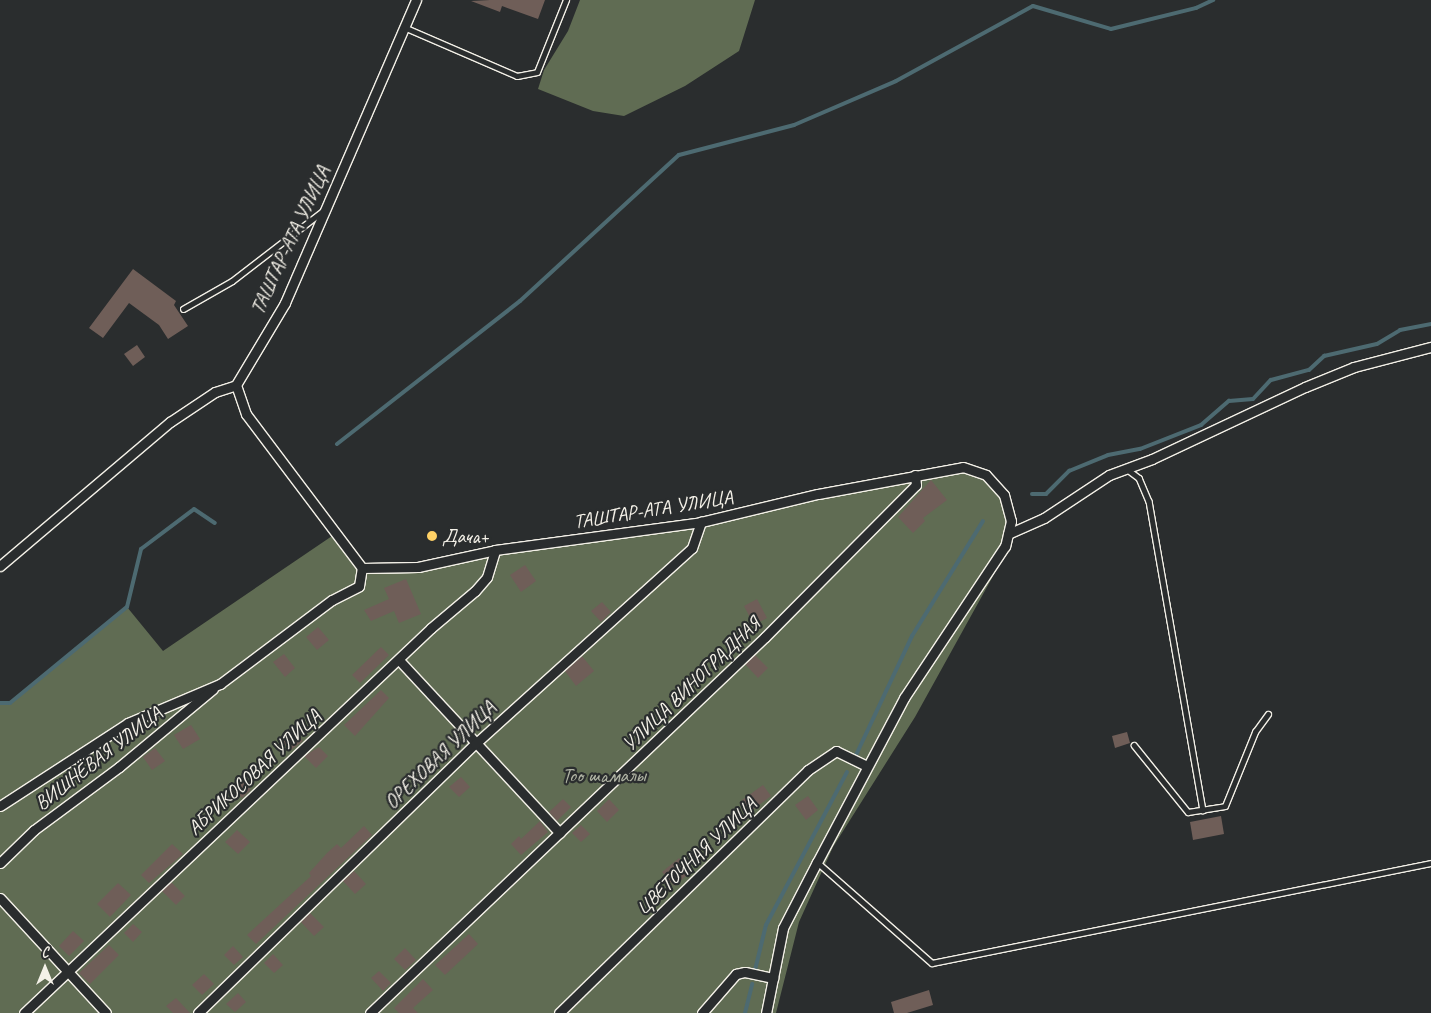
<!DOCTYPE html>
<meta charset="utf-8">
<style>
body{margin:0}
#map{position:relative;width:1431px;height:1013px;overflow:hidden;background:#2a2d2e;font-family:Caveat,sans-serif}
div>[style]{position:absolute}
.green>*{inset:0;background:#606c53}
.stream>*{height:4px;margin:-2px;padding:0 2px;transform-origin:2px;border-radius:2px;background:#4d6a71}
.building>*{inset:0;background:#6f5e58}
.roads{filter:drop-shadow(1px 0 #f4f1e8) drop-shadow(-1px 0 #f4f1e8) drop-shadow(0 1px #f4f1e8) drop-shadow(0 -1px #f4f1e8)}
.service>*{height:4.5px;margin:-2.25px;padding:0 2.25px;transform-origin:2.25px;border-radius:2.25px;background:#2a2d2e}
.minor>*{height:9px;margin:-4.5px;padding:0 4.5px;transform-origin:4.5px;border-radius:4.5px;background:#2a2d2e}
.dots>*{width:14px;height:14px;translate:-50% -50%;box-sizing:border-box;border:2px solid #2a2d2e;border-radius:50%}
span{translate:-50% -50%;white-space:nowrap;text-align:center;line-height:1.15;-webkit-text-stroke:4.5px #2a2d2e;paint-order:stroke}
.street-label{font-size:20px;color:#f4f1e8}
.poi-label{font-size:20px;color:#f4f1e8}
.left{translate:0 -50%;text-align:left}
.park-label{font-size:20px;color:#b1b5a5}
.north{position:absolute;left:20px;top:943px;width:50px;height:50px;-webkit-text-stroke:4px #2a2d2e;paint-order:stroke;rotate:0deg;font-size:14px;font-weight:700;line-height:20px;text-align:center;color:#f4f1e8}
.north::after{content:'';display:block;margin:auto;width:18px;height:22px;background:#f4f1e8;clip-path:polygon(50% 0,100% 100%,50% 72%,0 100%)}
</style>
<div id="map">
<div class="green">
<div style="clip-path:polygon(580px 0,755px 0,739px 51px,685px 86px,624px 116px,593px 111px,538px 89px,544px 70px,568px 31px)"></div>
<div style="clip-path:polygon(963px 467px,986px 475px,1004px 495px,1011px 521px,1005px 546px,992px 578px,915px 717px,833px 847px,799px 922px,776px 1013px,0 1013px,0 703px,11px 703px,127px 607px,163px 651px,335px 534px,362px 568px,418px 567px,701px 522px)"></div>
</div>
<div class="stream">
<div style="left:337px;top:444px;width:232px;rotate:-38deg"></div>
<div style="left:520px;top:301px;width:216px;rotate:-42.6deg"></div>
<div style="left:679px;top:155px;width:119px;rotate:-14.6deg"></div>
<div style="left:794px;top:125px;width:111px;rotate:-23.3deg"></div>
<div style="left:896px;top:81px;width:156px;rotate:-28.7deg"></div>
<div style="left:1033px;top:6px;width:81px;rotate:16.4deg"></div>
<div style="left:1111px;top:29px;width:88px;rotate:-13.9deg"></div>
<div style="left:1196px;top:8px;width:19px;rotate:-25deg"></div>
<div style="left:1032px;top:494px;width:14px"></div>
<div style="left:1046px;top:494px;width:33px;rotate:-45deg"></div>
<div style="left:1069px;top:471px;width:42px;rotate:-22.3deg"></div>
<div style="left:1108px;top:455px;width:33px;rotate:-11deg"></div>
<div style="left:1140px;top:449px;width:66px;rotate:-21.5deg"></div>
<div style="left:1201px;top:425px;width:37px;rotate:-41deg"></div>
<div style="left:1229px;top:401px;width:24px;rotate:-5deg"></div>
<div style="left:1253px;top:399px;width:26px;rotate:-47deg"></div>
<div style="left:1271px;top:380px;width:39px;rotate:-15deg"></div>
<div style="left:1309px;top:370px;width:21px;rotate:-43deg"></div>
<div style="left:1324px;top:356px;width:54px;rotate:-12.8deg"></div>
<div style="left:1377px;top:344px;width:27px;rotate:-31deg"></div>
<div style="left:1400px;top:330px;width:32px;rotate:-11deg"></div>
<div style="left:0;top:703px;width:10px"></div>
<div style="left:10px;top:703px;width:151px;rotate:-39.4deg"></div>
<div style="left:127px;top:607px;width:60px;rotate:-76.4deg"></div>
<div style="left:141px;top:549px;width:66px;rotate:-37deg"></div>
<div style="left:194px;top:509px;width:25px;rotate:34deg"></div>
<div style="left:856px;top:755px;width:132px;rotate:-64.8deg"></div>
<div style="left:912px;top:636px;width:135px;rotate:-58.3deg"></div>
<div style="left:755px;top:970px;width:46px;rotate:-76.3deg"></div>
<div style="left:766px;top:925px;width:173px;rotate:-62.1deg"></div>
<div style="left:745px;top:1013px;width:30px;rotate:-76deg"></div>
</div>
<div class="building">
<div style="clip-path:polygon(490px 0,545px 0,538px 19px,502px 6px,500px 12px,471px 1px)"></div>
<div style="clip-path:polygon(133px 269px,176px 301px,174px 305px,188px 326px,168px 339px,159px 325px,129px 303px,103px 338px,89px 328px)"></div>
<div style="clip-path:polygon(137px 345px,145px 357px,133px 366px,124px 354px)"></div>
<div style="clip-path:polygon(931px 480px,947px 500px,923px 518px,925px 521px,913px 533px,898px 517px)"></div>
<div style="clip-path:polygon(525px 565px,536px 581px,521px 592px,510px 575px)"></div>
<div style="clip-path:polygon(406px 579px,421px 614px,399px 623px,394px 611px,371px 621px,364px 610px,389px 599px,384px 588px)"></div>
<div style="clip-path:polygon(757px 599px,767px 618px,754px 625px,744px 606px)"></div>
<div style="clip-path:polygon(602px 602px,611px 612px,601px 622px,591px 611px)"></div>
<div style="clip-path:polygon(318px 627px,329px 640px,317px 650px,306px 637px)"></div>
<div style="clip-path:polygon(381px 647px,389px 655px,360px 683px,352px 675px)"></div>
<div style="clip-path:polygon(284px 654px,295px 668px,285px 677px,273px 662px)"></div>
<div style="clip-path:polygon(755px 655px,768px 668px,758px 678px,745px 664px)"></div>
<div style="clip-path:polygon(582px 656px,594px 671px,576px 686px,565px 671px)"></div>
<div style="clip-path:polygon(381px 690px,389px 698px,355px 736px,344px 725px)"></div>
<div style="clip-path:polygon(191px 725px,200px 739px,183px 749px,174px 735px)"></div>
<div style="clip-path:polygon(293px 731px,303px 741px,291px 750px,282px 742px)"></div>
<div style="clip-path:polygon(1127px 732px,1130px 743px,1115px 748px,1112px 736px)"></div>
<div style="clip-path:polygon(319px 747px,328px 756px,316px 768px,304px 756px)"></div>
<div style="clip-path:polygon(155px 748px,165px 761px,152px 770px,143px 757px)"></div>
<div style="clip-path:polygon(461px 777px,470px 787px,459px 797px,449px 787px)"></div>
<div style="clip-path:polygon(243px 781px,251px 790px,242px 798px,234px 790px)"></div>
<div style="clip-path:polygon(763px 785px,771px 796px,751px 811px,742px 800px)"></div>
<div style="clip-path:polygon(808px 796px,818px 810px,806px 820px,795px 805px)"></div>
<div style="clip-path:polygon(563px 799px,571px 807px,557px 821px,549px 812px)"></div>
<div style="clip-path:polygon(609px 799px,619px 810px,607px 822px,597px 811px)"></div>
<div style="clip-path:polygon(1221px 816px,1224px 834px,1193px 840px,1190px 822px)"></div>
<div style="clip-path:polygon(540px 821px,548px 832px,521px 855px,511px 844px,519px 836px,521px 839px)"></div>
<div style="clip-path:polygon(581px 825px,590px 834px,581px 842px,572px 833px)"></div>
<div style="clip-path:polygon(364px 826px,372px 835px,256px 944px,247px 935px,311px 876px,309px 873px,327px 853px,337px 844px,341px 848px)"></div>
<div style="clip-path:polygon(237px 830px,250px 842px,238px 854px,225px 842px)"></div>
<div style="clip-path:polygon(172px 844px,183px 854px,149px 883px,141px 875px)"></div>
<div style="clip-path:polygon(679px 858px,691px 872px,674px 886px,662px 872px)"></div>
<div style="clip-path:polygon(354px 871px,366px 884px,355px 894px,343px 881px)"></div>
<div style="clip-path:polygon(171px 882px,185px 896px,176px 905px,162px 891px)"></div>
<div style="clip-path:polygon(118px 883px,131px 895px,110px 917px,97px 904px)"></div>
<div style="clip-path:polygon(310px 913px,324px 927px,314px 936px,301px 922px)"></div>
<div style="clip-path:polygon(133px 924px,142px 932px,133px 942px,124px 933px)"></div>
<div style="clip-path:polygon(73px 931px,84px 941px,69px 956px,59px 946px)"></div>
<div style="clip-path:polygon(469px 934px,478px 944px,445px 975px,435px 965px)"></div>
<div style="clip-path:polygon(109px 945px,119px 955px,90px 984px,79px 973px)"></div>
<div style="clip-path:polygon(233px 946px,243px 957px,234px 965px,224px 955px)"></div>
<div style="clip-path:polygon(405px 948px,416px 960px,405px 970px,394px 959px)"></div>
<div style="clip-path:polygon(273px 954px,283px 965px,274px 973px,264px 963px)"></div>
<div style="clip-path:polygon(379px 971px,391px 983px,383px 991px,371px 978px)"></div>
<div style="clip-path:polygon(204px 974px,214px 984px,202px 995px,192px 985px)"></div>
<div style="clip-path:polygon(423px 979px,433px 990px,413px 1008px,418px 1013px,399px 1013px,394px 1008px)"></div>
<div style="clip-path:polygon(929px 990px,933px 1005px,907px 1013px,894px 1013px,891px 1002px)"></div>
<div style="clip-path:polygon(238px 993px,246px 1002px,235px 1012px,226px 1004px)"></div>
<div style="clip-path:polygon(176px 998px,190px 1013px,173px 1013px,166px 1006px)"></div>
</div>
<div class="roads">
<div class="service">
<div style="left:404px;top:27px;width:123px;rotate:23.4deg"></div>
<div style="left:517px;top:76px;width:20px;rotate:-11deg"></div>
<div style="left:537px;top:72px;width:78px;rotate:-68.1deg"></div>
<div style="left:183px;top:309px;width:56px;rotate:-29.7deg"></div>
<div style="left:232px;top:281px;width:115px;rotate:-37.6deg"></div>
<div style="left:1127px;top:469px;width:15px;rotate:37deg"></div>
<div style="left:1139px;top:478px;width:25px;rotate:67deg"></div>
<div style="left:1149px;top:501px;width:314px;rotate:80.1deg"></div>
<div style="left:1134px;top:745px;width:86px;rotate:51.1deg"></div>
<div style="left:1188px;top:812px;width:37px;rotate:-9deg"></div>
<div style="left:1225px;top:806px;width:80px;rotate:-67.9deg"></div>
<div style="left:1255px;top:732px;width:22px;rotate:-54deg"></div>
<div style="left:817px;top:862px;width:153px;rotate:41.3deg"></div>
<div style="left:932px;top:963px;width:509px;rotate:-11.33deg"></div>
</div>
<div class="minor">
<div style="left:416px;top:0;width:330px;rotate:113.4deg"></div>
<div style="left:285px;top:303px;width:96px;rotate:120.9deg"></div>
<div style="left:236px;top:385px;width:31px;rotate:71deg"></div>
<div style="left:246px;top:414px;width:193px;rotate:53deg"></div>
<div style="left:362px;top:568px;width:56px;rotate:-1deg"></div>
<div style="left:418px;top:567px;width:79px;rotate:-12.4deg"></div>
<div style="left:495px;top:550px;width:208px;rotate:-7.7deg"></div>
<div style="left:701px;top:522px;width:120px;rotate:-13.5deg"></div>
<div style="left:818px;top:494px;width:147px;rotate:-10.5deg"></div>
<div style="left:963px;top:467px;width:24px;rotate:19deg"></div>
<div style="left:986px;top:475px;width:27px;rotate:48deg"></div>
<div style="left:1004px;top:495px;width:27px;rotate:75deg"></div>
<div style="left:1011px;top:521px;width:26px;rotate:103deg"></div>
<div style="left:1005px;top:546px;width:182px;rotate:123.6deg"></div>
<div style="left:904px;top:698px;width:186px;rotate:117.9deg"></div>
<div style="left:817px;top:862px;width:74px;rotate:117.3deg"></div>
<div style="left:783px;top:928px;width:87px;rotate:101.3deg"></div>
<div style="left:1008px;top:534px;width:39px;rotate:-24deg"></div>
<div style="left:1044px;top:518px;width:78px;rotate:-33.5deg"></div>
<div style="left:1109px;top:475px;width:46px;rotate:-20.4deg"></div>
<div style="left:1152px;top:459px;width:169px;rotate:-25.2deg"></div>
<div style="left:1305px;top:387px;width:53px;rotate:-22.2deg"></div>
<div style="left:1354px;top:367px;width:80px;rotate:-14.6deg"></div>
<div style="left:0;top:566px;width:223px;rotate:-40.3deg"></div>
<div style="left:170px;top:422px;width:54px;rotate:-33.7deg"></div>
<div style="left:215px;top:392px;width:22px;rotate:-18deg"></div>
<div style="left:399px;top:660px;width:236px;rotate:47.1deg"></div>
<div style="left:0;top:806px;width:153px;rotate:-33deg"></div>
<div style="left:128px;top:723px;width:100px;rotate:-23deg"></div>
<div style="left:220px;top:684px;width:140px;rotate:-36.9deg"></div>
<div style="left:332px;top:600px;width:30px;rotate:-27deg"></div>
<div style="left:359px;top:586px;width:18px;rotate:-81deg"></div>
<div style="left:0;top:863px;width:47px;rotate:-44.1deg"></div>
<div style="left:34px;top:830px;width:106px;rotate:-36.5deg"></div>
<div style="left:119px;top:767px;width:122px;rotate:-39.7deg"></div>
<div style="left:0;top:898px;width:156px;rotate:47.3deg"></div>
<div style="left:24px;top:1013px;width:560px;rotate:-43.41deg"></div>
<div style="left:431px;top:628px;width:57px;rotate:-40.1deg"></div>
<div style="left:475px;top:591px;width:18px;rotate:-49deg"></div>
<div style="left:487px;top:577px;width:28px;rotate:-73deg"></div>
<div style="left:198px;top:1013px;width:386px;rotate:-44.2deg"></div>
<div style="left:475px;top:744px;width:292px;rotate:-42.1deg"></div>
<div style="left:692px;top:548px;width:28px;rotate:-71deg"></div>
<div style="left:370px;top:1013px;width:545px;rotate:-43.59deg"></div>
<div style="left:765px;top:637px;width:214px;rotate:-45.2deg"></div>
<div style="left:916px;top:485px;width:10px;rotate:-96deg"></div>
<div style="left:559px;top:1013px;width:348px;rotate:-44.3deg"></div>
<div style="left:808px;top:770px;width:34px;rotate:-34deg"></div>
<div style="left:836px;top:751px;width:34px;rotate:26deg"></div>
<div style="left:702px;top:1013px;width:52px;rotate:-48.9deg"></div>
<div style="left:736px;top:974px;width:9px;rotate:-13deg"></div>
<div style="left:745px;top:972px;width:29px;rotate:12deg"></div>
</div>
</div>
<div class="dots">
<div style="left:432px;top:536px;background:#ffd166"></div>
</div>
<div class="street-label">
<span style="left:290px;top:240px;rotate:-65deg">ТАШТАР-АТА УЛИЦА</span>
<span style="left:653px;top:509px;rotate:-9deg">ТАШТАР-АТА УЛИЦА</span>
<span style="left:691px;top:684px;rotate:-44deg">УЛИЦА ВИНОГРАДНАЯ</span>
<span style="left:440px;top:755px;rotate:-44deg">ОРЕХОВАЯ УЛИЦА</span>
<span style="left:98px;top:758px;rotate:-38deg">ВИШНЁВАЯ УЛИЦА</span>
<span style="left:254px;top:772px;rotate:-43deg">АБРИКОСОВАЯ УЛИЦА</span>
<span style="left:696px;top:856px;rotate:-44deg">ЦВЕТОЧНАЯ УЛИЦА</span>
</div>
<div class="poi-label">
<span class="left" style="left:442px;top:536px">Дача+</span>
</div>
<div class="park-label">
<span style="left:604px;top:775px">Тоо шамалы</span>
</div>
<div class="north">С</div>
</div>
